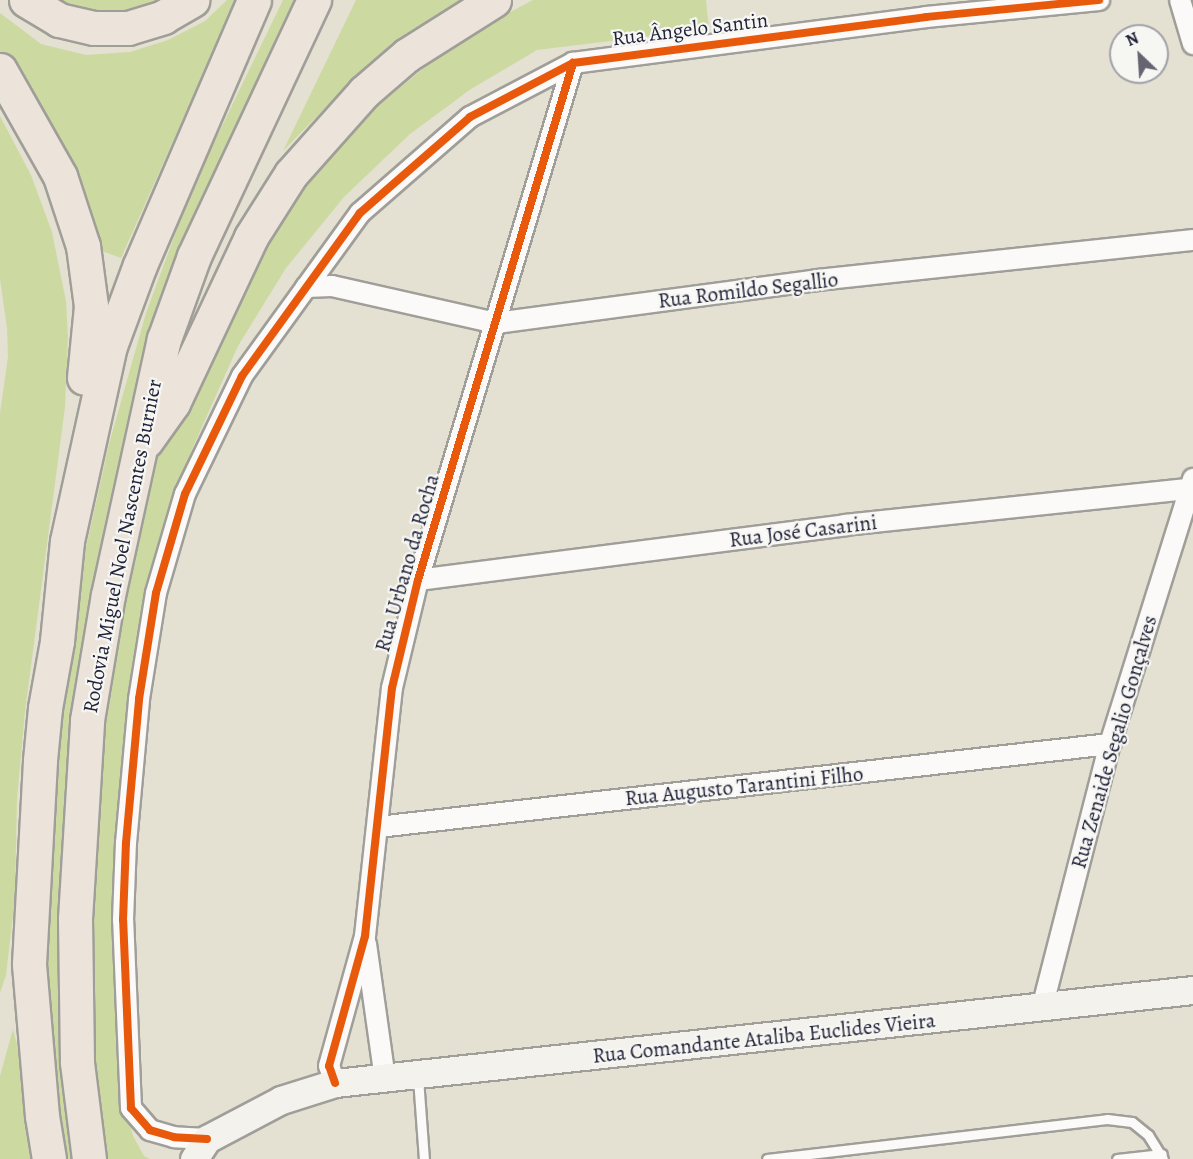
<!DOCTYPE html>
<meta charset="utf-8">
<style>
body{margin:0}
#map{position:relative;width:1193px;height:1159px;overflow:hidden;background:#e4e0d2;font-family:Alegreya,serif}
div>[style]{position:absolute}
.green>*{inset:0;background:#ccdaa2}
.roads{filter:drop-shadow(2px 0 #a09e99) drop-shadow(-2px 0 #a09e99) drop-shadow(0 2px #a09e99) drop-shadow(0 -2px #a09e99)}
.lane>*{height:9px;margin:-4.5px;padding:0 4.5px;transform-origin:4.5px;border-radius:4.5px;background:#fbfaf8}
.street>*{height:20px;margin:-10px;padding:0 10px;transform-origin:10px;border-radius:10px;background:#fbfaf8}
.secondary>*{height:27px;margin:-13.5px;padding:0 13.5px;transform-origin:13.5px;border-radius:13.5px;background:#f4f2ed}
.highway>*{height:33px;margin:-16.5px;padding:0 16.5px;transform-origin:16.5px;border-radius:16.5px;background:#ece4db}
.cycleway>*{height:8px;margin:-4px;padding:0 4px;transform-origin:4px;border-radius:4px;background:#e8590c}
span{translate:-50% -50%;white-space:nowrap;text-align:center;line-height:1.15;-webkit-text-stroke:4.5px #f6f6f2;paint-order:stroke}
.street-label{font-size:21px;color:#22223b}
.north{position:absolute;left:1109px;top:24px;width:60px;height:60px;box-sizing:border-box;background:#f6f6f2;border:2px solid #a1a1a9;border-radius:50%;rotate:335deg;font-size:16px;font-weight:700;line-height:24px;text-align:center;color:#22223b}
.north::after{content:'';display:block;margin:auto;width:21px;height:27px;background:#666470;clip-path:polygon(50% 0,100% 100%,50% 72%,0 100%)}
</style>
<div id="map">
<div class="green">
<div style="clip-path:polygon(52px 0,168px 0,130px 16px,69px 10px)"></div>
<div style="clip-path:polygon(227px 0,236px 0,121px 258px,99px 250px,0 57px,0 13px,41px 44px,86px 55px,130px 52px,168px 40px,205px 21px)"></div>
<div style="clip-path:polygon(283px 0,299px 0,211px 182px,93px 610px,78px 1159px,59px 1159px,41px 932px,61px 695px,80px 575px,109px 444px,146px 313px,193px 186px)"></div>
<div style="clip-path:polygon(356px 0,464px 0,369px 63px,283px 151px)"></div>
<div style="clip-path:polygon(533px 0,706px 0,709px 29px,537px 50px,471px 89px,410px 134px,344px 197px,286px 268px,238px 346px,193px 447px,171px 509px,132px 680px,125px 1100px,133px 1136px,144px 1156px,150px 1159px,104px 1159px,88px 985px,93px 761px,144px 493px,163px 443px,227px 309px,291px 201px,317px 168px,373px 110px,432px 61px,497px 19px)"></div>
<div style="clip-path:polygon(0 116px,31px 175px,52px 232px,66px 301px,68px 337px,65px 407px,25px 712px,17px 799px,15px 898px,6px 975px,0 993px,0 413px,8px 357px,7px 328px,0 279px)"></div>
<div style="clip-path:polygon(13px 1029px,26px 1080px,34px 1159px,0 1159px,0 1076px)"></div>
</div>
<div class="roads">
<div class="lane">
<div style="left:418px;top:1078px;width:81px;rotate:85.8deg"></div>
<div style="left:767px;top:1159px;width:342px;rotate:-6.7deg"></div>
<div style="left:1107px;top:1119px;width:25px;rotate:7deg"></div>
<div style="left:1132px;top:1122px;width:21px;rotate:39deg"></div>
<div style="left:1148px;top:1135px;width:28px;rotate:58deg"></div>
<div style="left:1117px;top:1159px;width:45px;rotate:-6.3deg"></div>
</div>
<div class="street">
<div style="left:1180px;top:0;width:46px;rotate:73.5deg"></div>
<div style="left:306px;top:287px;width:26px;rotate:-2deg"></div>
<div style="left:332px;top:286px;width:168px;rotate:12.7deg"></div>
<div style="left:496px;top:323px;width:325px;rotate:-7.6deg"></div>
<div style="left:818px;top:280px;width:377px;rotate:-6.1deg"></div>
<div style="left:418px;top:580px;width:431px;rotate:-7.3deg"></div>
<div style="left:845px;top:525px;width:346px;rotate:-6deg"></div>
<div style="left:378px;top:827px;width:737px;rotate:-6.47deg"></div>
<div style="left:366px;top:944px;width:136px;rotate:82deg"></div>
<div style="left:1042px;top:1008px;width:273px;rotate:-75.6deg"></div>
<div style="left:1110px;top:744px;width:278px;rotate:-72.6deg"></div>
<div style="left:335px;top:1083px;width:18px;rotate:-109deg"></div>
<div style="left:329px;top:1066px;width:135px;rotate:-74.5deg"></div>
<div style="left:365px;top:936px;width:249px;rotate:-83.8deg"></div>
<div style="left:392px;top:688px;width:111px;rotate:-76.5deg"></div>
<div style="left:418px;top:580px;width:540px;rotate:-73.31deg"></div>
<div style="left:207px;top:1139px;width:33px;rotate:-177deg"></div>
<div style="left:174px;top:1137px;width:25px;rotate:-164deg"></div>
<div style="left:150px;top:1130px;width:29px;rotate:-131deg"></div>
<div style="left:131px;top:1108px;width:188px;rotate:-92.4deg"></div>
<div style="left:123px;top:920px;width:77px;rotate:-87.8deg"></div>
<div style="left:126px;top:843px;width:145px;rotate:-84.8deg"></div>
<div style="left:139px;top:699px;width:107px;rotate:-80.9deg"></div>
<div style="left:156px;top:593px;width:103px;rotate:-73.7deg"></div>
<div style="left:185px;top:494px;width:131px;rotate:-64.2deg"></div>
<div style="left:242px;top:376px;width:201px;rotate:-54.1deg"></div>
<div style="left:360px;top:213px;width:146px;rotate:-41.1deg"></div>
<div style="left:470px;top:117px;width:116px;rotate:-27.7deg"></div>
<div style="left:573px;top:63px;width:356px;rotate:-7.4deg"></div>
<div style="left:926px;top:17px;width:174px;rotate:-5.6deg"></div>
</div>
<div class="secondary">
<div style="left:194px;top:1159px;width:24px;rotate:-57deg"></div>
<div style="left:207px;top:1139px;width:84px;rotate:-27.8deg"></div>
<div style="left:281px;top:1100px;width:57px;rotate:-17.5deg"></div>
<div style="left:335px;top:1083px;width:863px;rotate:-6.19deg"></div>
</div>
<div class="highway">
<div style="left:26px;top:0;width:39px;rotate:31deg"></div>
<div style="left:59px;top:20px;width:36px;rotate:13deg"></div>
<div style="left:94px;top:28px;width:34px"></div>
<div style="left:128px;top:28px;width:37px;rotate:-17deg"></div>
<div style="left:163px;top:17px;width:34px;rotate:-30deg"></div>
<div style="left:0;top:70px;width:122px;rotate:60.5deg"></div>
<div style="left:60px;top:176px;width:74px;rotate:71.8deg"></div>
<div style="left:83px;top:246px;width:61px;rotate:82.4deg"></div>
<div style="left:91px;top:306px;width:72px;rotate:95.6deg"></div>
<div style="left:146px;top:441px;width:47px;rotate:-54.6deg"></div>
<div style="left:173px;top:403px;width:183px;rotate:-64.8deg"></div>
<div style="left:251px;top:237px;width:75px;rotate:-57.6deg"></div>
<div style="left:291px;top:174px;width:110px;rotate:-48.3deg"></div>
<div style="left:364px;top:92px;width:57px;rotate:-40.7deg"></div>
<div style="left:407px;top:55px;width:103px;rotate:-32.3deg"></div>
<div style="left:49px;top:1159px;width:44px;rotate:-99.2deg"></div>
<div style="left:42px;top:1116px;width:153px;rotate:-94.9deg"></div>
<div style="left:29px;top:964px;width:204px;rotate:-86.9deg"></div>
<div style="left:40px;top:760px;width:52px;rotate:-84.5deg"></div>
<div style="left:45px;top:708px;width:68px;rotate:-79.8deg"></div>
<div style="left:57px;top:641px;width:100px;rotate:-84.3deg"></div>
<div style="left:67px;top:541px;width:200px;rotate:-77.6deg"></div>
<div style="left:110px;top:346px;width:86px;rotate:-69.7deg"></div>
<div style="left:140px;top:265px;width:288px;rotate:-66.7deg"></div>
<div style="left:89px;top:1159px;width:98px;rotate:-97.1deg"></div>
<div style="left:77px;top:1062px;width:143px;rotate:-90.8deg"></div>
<div style="left:75px;top:919px;width:199px;rotate:-86.5deg"></div>
<div style="left:87px;top:720px;width:127px;rotate:-80.5deg"></div>
<div style="left:108px;top:595px;width:262px;rotate:-77.7deg"></div>
<div style="left:164px;top:339px;width:88px;rotate:-70.1deg"></div>
<div style="left:194px;top:256px;width:283px;rotate:-64.9deg"></div>
</div>
</div>
<div class="cycleway">
<div style="left:335px;top:1083px;width:18px;rotate:-109deg"></div>
<div style="left:329px;top:1066px;width:135px;rotate:-74.5deg"></div>
<div style="left:365px;top:936px;width:249px;rotate:-83.8deg"></div>
<div style="left:392px;top:688px;width:111px;rotate:-76.5deg"></div>
<div style="left:418px;top:580px;width:540px;rotate:-73.31deg"></div>
<div style="left:207px;top:1139px;width:33px;rotate:-177deg"></div>
<div style="left:174px;top:1137px;width:25px;rotate:-164deg"></div>
<div style="left:150px;top:1130px;width:29px;rotate:-131deg"></div>
<div style="left:131px;top:1108px;width:188px;rotate:-92.4deg"></div>
<div style="left:123px;top:920px;width:77px;rotate:-87.8deg"></div>
<div style="left:126px;top:843px;width:145px;rotate:-84.8deg"></div>
<div style="left:139px;top:699px;width:107px;rotate:-80.9deg"></div>
<div style="left:156px;top:593px;width:103px;rotate:-73.7deg"></div>
<div style="left:185px;top:494px;width:131px;rotate:-64.2deg"></div>
<div style="left:242px;top:376px;width:201px;rotate:-54.1deg"></div>
<div style="left:360px;top:213px;width:146px;rotate:-41.1deg"></div>
<div style="left:470px;top:117px;width:116px;rotate:-27.7deg"></div>
<div style="left:573px;top:63px;width:356px;rotate:-7.4deg"></div>
<div style="left:926px;top:17px;width:174px;rotate:-5.6deg"></div>
</div>
<div class="street-label">
<span style="left:690px;top:29px;rotate:-7deg">Rua Ângelo Santin</span>
<span style="left:748px;top:290px;rotate:-7deg">Rua Romildo Segallio</span>
<span style="left:803px;top:531px;rotate:-7deg">Rua José Casarini</span>
<span style="left:122px;top:546px;rotate:-79deg">Rodovia Miguel Noel Nascentes Burnier</span>
<span style="left:407px;top:563px;rotate:-74deg">Rua Urbano da Rocha</span>
<span style="left:1114px;top:742px;rotate:-74deg">Rua Zenaide Segalio Gonçalves</span>
<span style="left:744px;top:786px;rotate:-6deg">Rua Augusto Tarantini Filho</span>
<span style="left:764px;top:1038px;rotate:-6deg">Rua Comandante Ataliba Euclides Vieira</span>
</div>
<div class="north">N</div>
</div>
